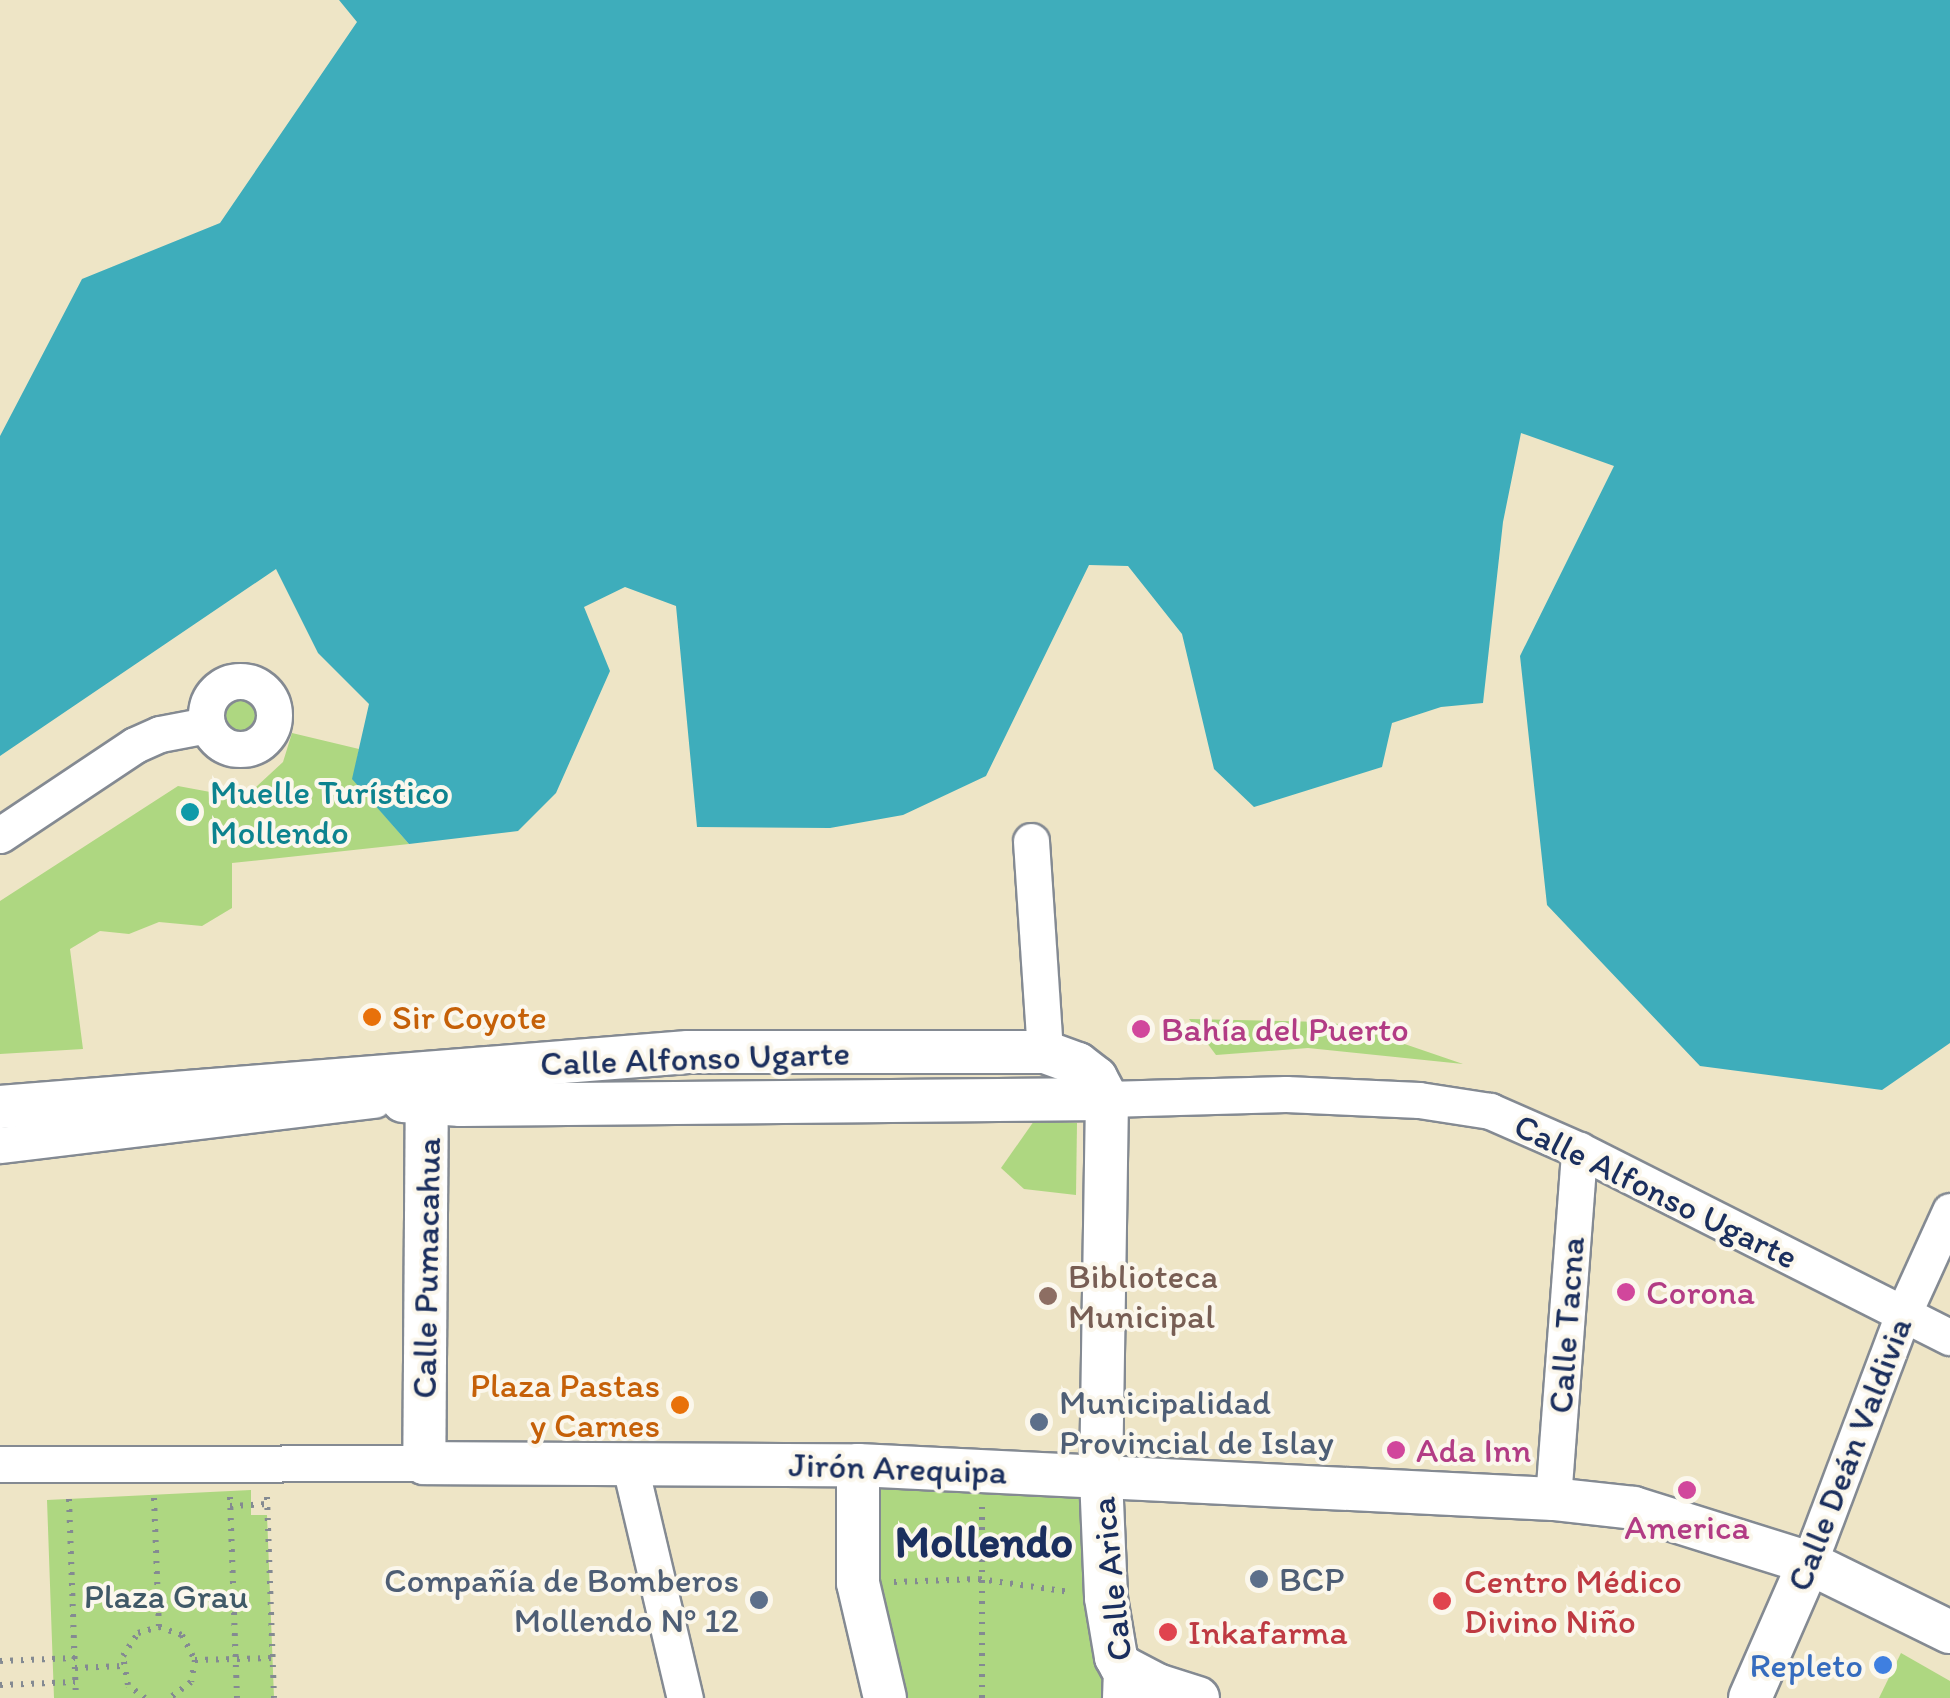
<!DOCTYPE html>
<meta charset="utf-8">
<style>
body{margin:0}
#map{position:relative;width:1950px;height:1698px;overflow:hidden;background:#eee5c6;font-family:Itim,sans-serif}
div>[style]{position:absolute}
.green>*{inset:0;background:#aed781}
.round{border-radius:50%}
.water>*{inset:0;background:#3eadbb}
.path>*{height:6px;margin-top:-3px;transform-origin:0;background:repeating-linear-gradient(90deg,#848a92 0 2.5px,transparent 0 10.5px)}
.roads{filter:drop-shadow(2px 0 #848a92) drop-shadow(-2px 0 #848a92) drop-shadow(0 2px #848a92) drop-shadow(0 -2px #848a92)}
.minor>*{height:35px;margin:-17.5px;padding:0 17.5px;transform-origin:17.5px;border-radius:17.5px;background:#fff}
.minor>.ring{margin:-17.5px;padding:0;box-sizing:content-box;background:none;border:35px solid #fff;border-radius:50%}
.tertiary>*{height:42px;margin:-21px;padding:0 21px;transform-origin:21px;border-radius:21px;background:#fff}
.dots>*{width:28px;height:28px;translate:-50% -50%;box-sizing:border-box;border:5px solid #fbf7ec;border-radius:50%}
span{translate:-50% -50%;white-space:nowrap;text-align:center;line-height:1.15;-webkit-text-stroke:8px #fbf7ec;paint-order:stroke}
.culture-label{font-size:35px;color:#0d838f}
.left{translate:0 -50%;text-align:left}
.food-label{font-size:35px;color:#c56008}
.right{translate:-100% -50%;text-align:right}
.hotel-label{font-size:35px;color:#b23c85}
.street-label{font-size:35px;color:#1b2f5e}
.education-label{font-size:35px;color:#785e54}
.service-label{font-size:35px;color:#4e5e75}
.health-label{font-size:35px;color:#be3a42}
.park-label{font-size:35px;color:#405967}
.shop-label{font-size:35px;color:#366cbe}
.district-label{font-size:45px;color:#1b2f5e;font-weight:700}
</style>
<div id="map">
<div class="green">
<div class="round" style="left:220px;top:694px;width:42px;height:42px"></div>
<div style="clip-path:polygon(292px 733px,359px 749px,353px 779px,409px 844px,232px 863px,232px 908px,202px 926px,159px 922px,129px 934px,100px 931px,70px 949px,83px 1049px,0 1054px,0 901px,178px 786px,221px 794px,256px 787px,283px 762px)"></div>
<div style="clip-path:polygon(1189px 1019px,1324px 1022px,1352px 1026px,1463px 1064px,1308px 1048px,1216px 1055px)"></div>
<div style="clip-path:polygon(1034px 1121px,1077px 1123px,1076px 1195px,1024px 1189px,1001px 1168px)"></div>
<div style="clip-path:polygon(858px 1465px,1101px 1477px,1114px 1698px,885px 1698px)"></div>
<div style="clip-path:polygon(251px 1490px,251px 1515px,267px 1515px,274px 1698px,54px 1698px,47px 1500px)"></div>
<div style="clip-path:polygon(1901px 1653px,1950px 1681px,1950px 1698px,1879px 1698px)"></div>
</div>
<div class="water">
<div style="clip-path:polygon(339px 0,1950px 0,1950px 1043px,1882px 1090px,1700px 1066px,1547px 905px,1520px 656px,1614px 466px,1521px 433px,1503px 522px,1483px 703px,1441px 707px,1392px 723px,1382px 767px,1254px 807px,1214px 769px,1182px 634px,1128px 566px,1089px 565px,986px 776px,903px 815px,830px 828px,697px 827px,676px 606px,625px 587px,584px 607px,610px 671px,556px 793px,518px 831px,409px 844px,352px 779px,369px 704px,318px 653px,276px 569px,0 756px,0 436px,82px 279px,220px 223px,357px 22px)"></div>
</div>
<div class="path">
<div style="left:230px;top:1497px;width:201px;rotate:88deg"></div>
<div style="left:267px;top:1497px;width:201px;rotate:88deg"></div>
<div style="left:154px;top:1498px;width:129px;rotate:87.8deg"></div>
<div style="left:69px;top:1499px;width:199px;rotate:88deg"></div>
<div style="left:230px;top:1506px;width:37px;rotate:-3deg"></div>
<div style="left:894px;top:1582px;width:85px;rotate:-2deg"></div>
<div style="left:979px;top:1579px;width:92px;rotate:8.1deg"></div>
<div style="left:195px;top:1660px;width:77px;rotate:-1.5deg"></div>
<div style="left:0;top:1661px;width:75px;rotate:-2.3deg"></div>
<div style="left:75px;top:1668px;width:47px;rotate:-2.4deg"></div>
<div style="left:0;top:1685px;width:75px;rotate:-2.3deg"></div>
<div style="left:145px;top:1698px;width:21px;rotate:-143deg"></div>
<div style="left:128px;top:1685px;width:29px;rotate:-100deg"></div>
<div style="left:123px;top:1656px;width:27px;rotate:-57deg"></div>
<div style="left:138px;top:1633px;width:22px;rotate:-16deg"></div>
<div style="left:159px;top:1627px;width:24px;rotate:19deg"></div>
<div style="left:182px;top:1635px;width:28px;rotate:63deg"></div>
<div style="left:195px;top:1660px;width:22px;rotate:100deg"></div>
<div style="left:191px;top:1682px;width:26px;rotate:143deg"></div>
<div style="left:982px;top:1698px;width:192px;rotate:-90deg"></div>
</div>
<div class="roads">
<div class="minor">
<div class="ring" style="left:206px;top:681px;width:33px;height:33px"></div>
<div style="left:0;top:835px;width:162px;rotate:-33.7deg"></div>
<div style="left:135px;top:745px;width:27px;rotate:-24deg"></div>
<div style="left:160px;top:734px;width:48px;rotate:-10.8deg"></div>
<div style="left:1031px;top:841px;width:211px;rotate:86.2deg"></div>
<div style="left:1107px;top:1099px;width:179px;rotate:-1.6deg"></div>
<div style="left:1286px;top:1094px;width:133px;rotate:2.6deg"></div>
<div style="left:1419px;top:1100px;width:72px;rotate:8.8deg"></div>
<div style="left:1490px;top:1111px;width:97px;rotate:23.7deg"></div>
<div style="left:1579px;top:1150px;width:415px;rotate:26.8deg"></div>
<div style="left:0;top:1145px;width:377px;rotate:-6.9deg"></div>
<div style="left:629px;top:1462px;width:243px;rotate:76.7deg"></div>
<div style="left:0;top:1464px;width:424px;rotate:-0.1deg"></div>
<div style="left:1553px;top:1499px;width:350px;rotate:-85.7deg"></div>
<div style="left:1809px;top:1563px;width:268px;rotate:-69.3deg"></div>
<div style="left:1904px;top:1312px;width:111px;rotate:-65.5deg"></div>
<div style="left:1120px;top:1698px;width:32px;rotate:-88deg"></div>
</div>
<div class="tertiary">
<div style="left:427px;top:1073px;width:390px;rotate:90.4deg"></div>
<div style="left:424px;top:1463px;width:434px;rotate:0.3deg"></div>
<div style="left:858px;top:1465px;width:696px;rotate:2.8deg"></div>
<div style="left:1553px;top:1499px;width:81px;rotate:6.3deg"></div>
<div style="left:1634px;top:1508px;width:183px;rotate:17.4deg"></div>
<div style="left:1809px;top:1563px;width:157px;rotate:26.1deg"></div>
<div style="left:403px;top:1101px;width:58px;rotate:3.9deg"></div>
<div style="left:461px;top:1105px;width:646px;rotate:-0.53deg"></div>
<div style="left:0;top:1107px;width:690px;rotate:-4.57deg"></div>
<div style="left:688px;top:1052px;width:357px"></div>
<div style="left:1045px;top:1052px;width:35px;rotate:20deg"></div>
<div style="left:1078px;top:1064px;width:23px;rotate:38deg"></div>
<div style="left:1096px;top:1078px;width:24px;rotate:62deg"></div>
<div style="left:1107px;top:1099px;width:378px;rotate:90.9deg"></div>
<div style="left:1101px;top:1477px;width:121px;rotate:87.6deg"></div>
<div style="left:1106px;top:1598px;width:60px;rotate:80.4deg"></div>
<div style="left:1116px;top:1657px;width:10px;rotate:61deg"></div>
<div style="left:1121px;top:1666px;width:41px;rotate:27.8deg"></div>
<div style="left:1157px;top:1685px;width:43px;rotate:17.6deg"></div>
<div style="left:858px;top:1465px;width:118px;rotate:90deg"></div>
<div style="left:858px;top:1583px;width:118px;rotate:76.8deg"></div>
<div style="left:1750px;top:1698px;width:147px;rotate:-66.4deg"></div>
</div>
</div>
<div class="dots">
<div style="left:190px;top:812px;background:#0f9aa8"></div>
<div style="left:372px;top:1017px;background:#e8710a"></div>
<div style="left:1141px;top:1029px;background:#d1479c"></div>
<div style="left:1626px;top:1292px;background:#d1479c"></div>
<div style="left:1048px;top:1296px;background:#8d6e63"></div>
<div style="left:680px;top:1405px;background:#e8710a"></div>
<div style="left:1039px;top:1422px;background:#5c6f8a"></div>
<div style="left:1396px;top:1450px;background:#d1479c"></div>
<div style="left:1687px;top:1490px;background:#d1479c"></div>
<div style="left:1259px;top:1579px;background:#5c6f8a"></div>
<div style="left:759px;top:1600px;background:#5c6f8a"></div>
<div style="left:1442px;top:1601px;background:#e0444e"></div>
<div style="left:1168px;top:1632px;background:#e0444e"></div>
<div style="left:1883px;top:1665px;background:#3f7fe0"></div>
</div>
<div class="culture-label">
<span class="left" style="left:210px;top:812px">Muelle Turístico<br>Mollendo</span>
</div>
<div class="food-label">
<span class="left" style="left:392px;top:1017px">Sir Coyote</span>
<span class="right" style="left:660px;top:1405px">Plaza Pastas<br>y Carnes</span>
</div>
<div class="hotel-label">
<span class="left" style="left:1161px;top:1029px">Bahía del Puerto</span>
<span class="left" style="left:1646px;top:1292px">Corona</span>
<span class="left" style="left:1416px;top:1450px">Ada Inn</span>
<span style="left:1687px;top:1527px">America</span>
</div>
<div class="street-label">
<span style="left:695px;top:1058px;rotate:-2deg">Calle Alfonso Ugarte</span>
<span style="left:1656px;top:1191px;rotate:26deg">Calle Alfonso Ugarte</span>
<span style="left:426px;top:1268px;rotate:-89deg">Calle Pumacahua</span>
<span style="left:1566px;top:1325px;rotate:-86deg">Calle Tacna</span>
<span style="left:1849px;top:1454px;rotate:-69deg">Calle Deán Valdivia</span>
<span style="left:898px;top:1468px;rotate:2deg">Jirón Arequipa</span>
<span style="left:1111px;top:1579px;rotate:-96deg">Calle Arica</span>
</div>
<div class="education-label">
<span class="left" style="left:1068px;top:1296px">Biblioteca<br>Municipal</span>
</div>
<div class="service-label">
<span class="left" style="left:1059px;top:1422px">Municipalidad<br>Provincial de Islay</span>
<span class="left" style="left:1279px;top:1579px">BCP</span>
<span class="right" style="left:739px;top:1600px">Compañía de Bomberos<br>Mollendo Nº 12</span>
</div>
<div class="health-label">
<span class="left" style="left:1464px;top:1601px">Centro Médico<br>Divino Niño</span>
<span class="left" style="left:1188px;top:1632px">Inkafarma</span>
</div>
<div class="park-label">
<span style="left:166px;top:1596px">Plaza Grau</span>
</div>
<div class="shop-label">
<span class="right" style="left:1863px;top:1665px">Repleto</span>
</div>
<div class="district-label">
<span style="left:984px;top:1542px">Mollendo</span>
</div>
</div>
